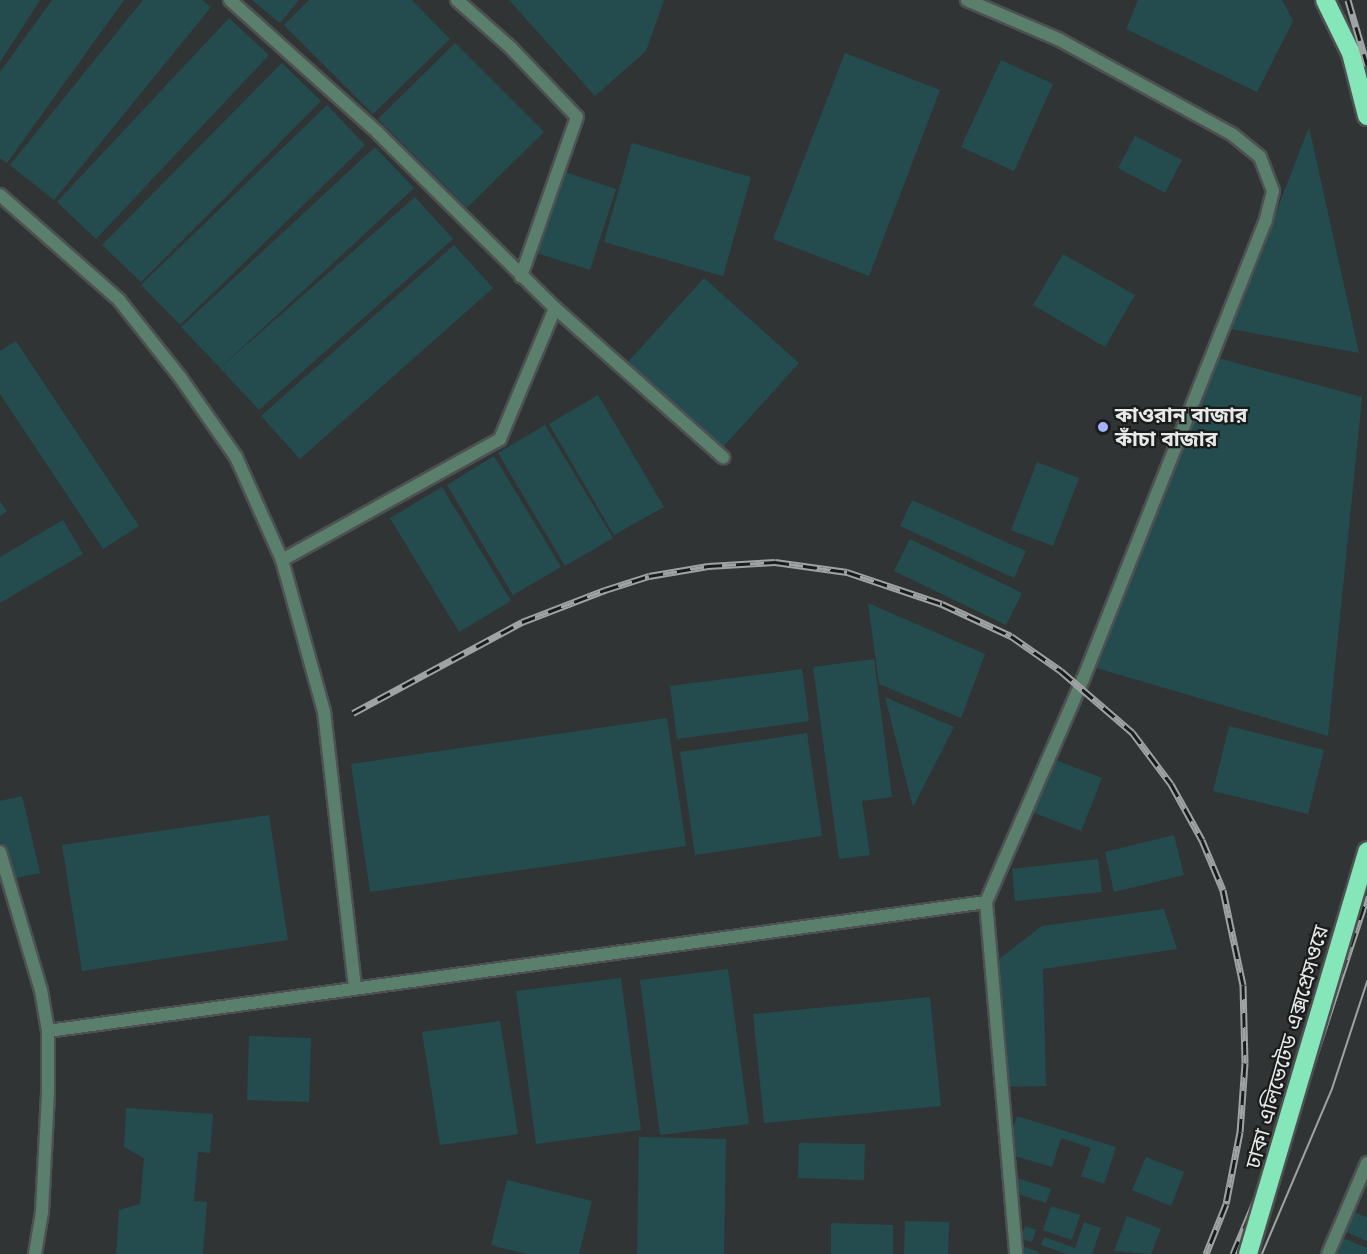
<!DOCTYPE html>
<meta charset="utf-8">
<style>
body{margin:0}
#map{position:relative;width:1367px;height:1254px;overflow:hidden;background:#303434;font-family:"Libre Baskerville","Noto Sans Bengali",serif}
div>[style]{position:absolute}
.building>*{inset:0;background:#244c4f}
.roads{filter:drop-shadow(2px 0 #4d5151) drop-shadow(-2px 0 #4d5151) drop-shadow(0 2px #4d5151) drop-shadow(0 -2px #4d5151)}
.lane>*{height:12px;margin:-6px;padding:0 6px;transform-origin:6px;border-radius:6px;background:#5a7f6c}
.street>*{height:12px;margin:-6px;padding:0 6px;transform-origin:6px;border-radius:6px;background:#5a7f6c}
.highway>*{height:18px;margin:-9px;padding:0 9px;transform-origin:9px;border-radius:9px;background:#85e7b9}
.tram>*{height:1.5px;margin:-0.75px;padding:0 0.75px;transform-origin:0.75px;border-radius:0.75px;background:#a0a3a3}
.rail>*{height:7px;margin-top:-3.5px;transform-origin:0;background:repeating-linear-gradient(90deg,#1a1c1b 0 14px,#a0a3a3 0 28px);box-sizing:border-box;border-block:2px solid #a0a3a3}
.bridges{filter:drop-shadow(2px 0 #4d5151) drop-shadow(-2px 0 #4d5151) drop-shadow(0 2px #4d5151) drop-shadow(0 -2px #4d5151)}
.highway-bridge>*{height:18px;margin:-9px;padding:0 9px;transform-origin:9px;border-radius:9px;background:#85e7b9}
.dots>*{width:16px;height:16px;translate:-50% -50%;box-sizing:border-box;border:3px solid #1a1c1b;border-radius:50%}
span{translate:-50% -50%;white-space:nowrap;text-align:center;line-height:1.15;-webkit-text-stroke:4.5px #1a1c1b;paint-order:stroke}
.poi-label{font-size:21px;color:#e6e9e8;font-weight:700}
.left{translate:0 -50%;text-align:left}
.street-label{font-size:21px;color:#e6e9e8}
</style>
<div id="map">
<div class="building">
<div style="clip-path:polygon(0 0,40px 0,0 62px)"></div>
<div style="clip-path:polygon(52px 0,124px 0,7px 163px,0 158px,0 72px)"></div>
<div style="clip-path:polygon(143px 0,202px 0,211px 7px,54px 200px,10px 165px)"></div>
<div style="clip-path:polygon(252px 0,299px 0,280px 23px)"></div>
<div style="clip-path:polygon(309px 0,412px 0,450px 39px,373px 114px,284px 25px)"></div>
<div style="clip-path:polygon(509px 0,664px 0,646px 51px,595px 96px)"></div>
<div style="clip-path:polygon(1138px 0,1282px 0,1293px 21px,1257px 92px,1126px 29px)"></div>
<div style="clip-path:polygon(229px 18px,269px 55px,96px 239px,57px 202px)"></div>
<div style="clip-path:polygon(455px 43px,544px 132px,467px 208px,378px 119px)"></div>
<div style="clip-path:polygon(845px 53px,940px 90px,869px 276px,773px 239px)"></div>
<div style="clip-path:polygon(1001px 60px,1053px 84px,1014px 171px,961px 147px)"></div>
<div style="clip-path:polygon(282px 63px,321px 101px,141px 282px,102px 245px)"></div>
<div style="clip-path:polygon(327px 105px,365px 145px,180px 325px,141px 285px)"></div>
<div style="clip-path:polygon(1309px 127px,1359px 353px,1231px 329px)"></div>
<div style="clip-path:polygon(1135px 136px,1182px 160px,1165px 193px,1118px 168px)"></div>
<div style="clip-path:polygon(632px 143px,751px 177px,723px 276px,604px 242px)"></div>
<div style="clip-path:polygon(375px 147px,414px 188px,220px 368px,181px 327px)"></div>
<div style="clip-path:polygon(562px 171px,616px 189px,590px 270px,536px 253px)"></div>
<div style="clip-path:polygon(415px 197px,453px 239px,259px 410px,220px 368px)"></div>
<div style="clip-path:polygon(454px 245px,493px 288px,300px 459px,261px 416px)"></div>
<div style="clip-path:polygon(1063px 254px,1135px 295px,1105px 347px,1033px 305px)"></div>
<div style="clip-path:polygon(704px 278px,799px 363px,723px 447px,628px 362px)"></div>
<div style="clip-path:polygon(16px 341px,139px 526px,103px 549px,0 394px,0 351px)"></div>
<div style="clip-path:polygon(1218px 358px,1362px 397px,1328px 736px,1093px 667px)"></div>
<div style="clip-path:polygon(598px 395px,664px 507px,614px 535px,549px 424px)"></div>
<div style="clip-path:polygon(545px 425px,613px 538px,565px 566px,498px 453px)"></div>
<div style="clip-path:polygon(494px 456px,561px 567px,513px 595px,447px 485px)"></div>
<div style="clip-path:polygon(1037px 462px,1079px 478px,1053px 546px,1011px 530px)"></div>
<div style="clip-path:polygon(442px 487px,511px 601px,459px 632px,390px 518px)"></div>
<div style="clip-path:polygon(912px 500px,1026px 551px,1014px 578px,900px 526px)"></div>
<div style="clip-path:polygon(0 501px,7px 511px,0 516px)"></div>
<div style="clip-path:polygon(63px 520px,83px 554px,0 603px,0 557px)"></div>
<div style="clip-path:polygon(910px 539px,1022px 593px,1006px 625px,894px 571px)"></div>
<div style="clip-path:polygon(868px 603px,985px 654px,961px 718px,879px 684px)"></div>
<div style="clip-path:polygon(874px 659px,892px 797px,862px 801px,870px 855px,839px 859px,813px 667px)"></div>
<div style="clip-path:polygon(802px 669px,809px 721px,677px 739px,670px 686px)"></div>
<div style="clip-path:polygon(885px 697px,954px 727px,913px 807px)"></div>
<div style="clip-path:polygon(667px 718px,686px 846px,370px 892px,351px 764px)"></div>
<div style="clip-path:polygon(1229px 726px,1324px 750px,1308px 814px,1213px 791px)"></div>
<div style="clip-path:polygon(807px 733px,822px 836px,695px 855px,680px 752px)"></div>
<div style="clip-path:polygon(1053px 759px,1102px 778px,1081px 831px,1032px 812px)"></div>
<div style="clip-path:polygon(22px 796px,40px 873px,6px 880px,0 853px,0 801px)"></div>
<div style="clip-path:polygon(269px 815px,288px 940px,82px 971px,62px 845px)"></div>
<div style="clip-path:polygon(1174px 835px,1184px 875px,1114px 892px,1105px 852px)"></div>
<div style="clip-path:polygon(1098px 859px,1102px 892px,1015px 901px,1012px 869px)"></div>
<div style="clip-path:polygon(1164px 909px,1177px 949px,1043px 969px,1046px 1086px,1001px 1087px,999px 959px,1042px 926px)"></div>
<div style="clip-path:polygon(728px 969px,749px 1124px,660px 1135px,640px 980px)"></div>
<div style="clip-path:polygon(621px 978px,641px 1130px,536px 1144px,516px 991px)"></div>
<div style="clip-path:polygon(930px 997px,941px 1106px,764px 1123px,753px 1014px)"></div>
<div style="clip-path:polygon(500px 1021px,518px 1134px,440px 1145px,422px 1032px)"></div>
<div style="clip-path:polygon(249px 1036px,311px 1038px,309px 1102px,247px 1100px)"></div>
<div style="clip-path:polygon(126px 1108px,213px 1114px,210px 1153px,198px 1152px,194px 1201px,207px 1202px,203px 1254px,116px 1254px,119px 1210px,140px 1204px,144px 1158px,124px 1147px)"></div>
<div style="clip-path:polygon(1017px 1116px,1116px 1147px,1104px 1184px,1081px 1176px,1091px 1148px,1061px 1138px,1052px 1167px,1005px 1153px)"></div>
<div style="clip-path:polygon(639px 1137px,726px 1139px,724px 1254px,637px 1254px)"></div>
<div style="clip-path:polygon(799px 1143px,865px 1144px,864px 1180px,798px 1178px)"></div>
<div style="clip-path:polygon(1146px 1157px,1184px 1172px,1171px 1206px,1132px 1190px)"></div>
<div style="clip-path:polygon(1017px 1178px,1051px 1189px,1046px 1203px,1012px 1192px)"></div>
<div style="clip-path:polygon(507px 1180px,592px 1201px,579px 1254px,526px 1254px,491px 1245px)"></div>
<div style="clip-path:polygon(1051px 1206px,1080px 1215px,1072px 1240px,1043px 1230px)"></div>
<div style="clip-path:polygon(1354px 1212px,1367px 1217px,1367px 1241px,1346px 1232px)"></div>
<div style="clip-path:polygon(1127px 1216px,1161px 1229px,1151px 1254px,1114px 1251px)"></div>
<div style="clip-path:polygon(905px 1221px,949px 1222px,948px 1254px,904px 1254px)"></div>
<div style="clip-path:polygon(1084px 1222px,1101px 1228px,1092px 1254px,1067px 1254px,1041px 1245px,1044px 1237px,1075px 1248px)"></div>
<div style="clip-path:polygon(831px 1223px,893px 1225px,893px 1254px,831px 1254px)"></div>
<div style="clip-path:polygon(1025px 1226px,1036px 1230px,1032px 1242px,1021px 1239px)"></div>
<div style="clip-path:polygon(1338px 1236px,1367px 1248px,1367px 1254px,1330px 1254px)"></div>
<div style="clip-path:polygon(1021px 1246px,1039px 1252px,1038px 1254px,1018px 1254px)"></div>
</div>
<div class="roads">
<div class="lane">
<div style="left:230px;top:0;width:199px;rotate:41.9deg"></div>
<div style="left:378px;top:133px;width:249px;rotate:44.7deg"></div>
<div style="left:555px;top:308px;width:225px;rotate:41.6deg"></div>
<div style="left:457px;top:0;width:72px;rotate:41.6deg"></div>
<div style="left:511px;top:48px;width:95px;rotate:46.3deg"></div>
<div style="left:577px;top:117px;width:169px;rotate:109.4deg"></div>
<div style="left:967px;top:0;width:99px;rotate:23.2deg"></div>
<div style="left:1058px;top:39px;width:200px;rotate:28.7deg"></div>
<div style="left:1233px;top:135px;width:35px;rotate:39deg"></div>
<div style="left:1260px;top:157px;width:36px;rotate:69deg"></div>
<div style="left:1273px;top:191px;width:32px;rotate:104deg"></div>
<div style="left:1265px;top:222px;width:492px;rotate:111.7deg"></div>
<div style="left:1083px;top:679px;width:243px;rotate:113.5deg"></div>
<div style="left:986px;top:902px;width:353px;rotate:85.1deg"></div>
<div style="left:0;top:195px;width:159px;rotate:41.4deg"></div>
<div style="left:119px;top:300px;width:98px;rotate:51.6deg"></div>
<div style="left:180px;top:377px;width:98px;rotate:55deg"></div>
<div style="left:236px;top:457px;width:113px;rotate:65.9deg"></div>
<div style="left:282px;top:560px;width:249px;rotate:-29deg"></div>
<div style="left:500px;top:439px;width:142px;rotate:-67.2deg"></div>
<div style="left:282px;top:560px;width:157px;rotate:74.5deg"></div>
<div style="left:324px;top:711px;width:277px;rotate:83.6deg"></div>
<div style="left:0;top:852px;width:144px;rotate:73.5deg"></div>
<div style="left:41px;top:990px;width:42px;rotate:80.3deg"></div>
<div style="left:48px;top:1031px;width:62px;rotate:90deg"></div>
<div style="left:48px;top:1093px;width:119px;rotate:92.9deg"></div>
<div style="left:42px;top:1212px;width:43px;rotate:99.5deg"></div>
<div style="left:48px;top:1031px;width:947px;rotate:-7.83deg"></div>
</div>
<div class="street">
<div style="left:1328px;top:1254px;width:99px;rotate:-66.8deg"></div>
</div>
<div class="highway">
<div style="left:1325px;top:0;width:59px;rotate:63.9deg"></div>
<div style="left:1351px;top:53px;width:65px;rotate:75.7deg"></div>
</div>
</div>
<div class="tram">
<div style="left:1262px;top:1254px;width:179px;rotate:-67deg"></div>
<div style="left:1332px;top:1089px;width:113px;rotate:-71.9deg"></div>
</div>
<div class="rail">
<div style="left:1348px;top:0;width:68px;rotate:73.7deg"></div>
<div style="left:353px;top:713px;width:192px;rotate:-28.3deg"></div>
<div style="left:522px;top:622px;width:89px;rotate:-21.1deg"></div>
<div style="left:605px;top:590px;width:46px;rotate:-17.7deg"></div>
<div style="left:649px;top:576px;width:60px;rotate:-9.6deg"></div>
<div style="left:708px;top:566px;width:67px;rotate:-3.4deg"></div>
<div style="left:775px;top:562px;width:73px;rotate:7.9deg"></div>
<div style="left:847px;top:572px;width:100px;rotate:18.6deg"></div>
<div style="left:942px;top:604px;width:76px;rotate:24.9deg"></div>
<div style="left:1011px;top:636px;width:61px;rotate:35deg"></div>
<div style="left:1061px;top:671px;width:94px;rotate:40.7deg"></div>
<div style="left:1132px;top:732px;width:65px;rotate:53.1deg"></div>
<div style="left:1171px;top:784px;width:64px;rotate:61deg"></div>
<div style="left:1202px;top:840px;width:54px;rotate:67.2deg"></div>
<div style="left:1223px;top:890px;width:97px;rotate:78.1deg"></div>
<div style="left:1243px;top:985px;width:78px;rotate:88.5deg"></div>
<div style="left:1245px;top:1063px;width:69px;rotate:94.1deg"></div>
<div style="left:1240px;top:1132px;width:73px;rotate:101deg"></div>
<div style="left:1226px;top:1204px;width:54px;rotate:111.8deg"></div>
<div style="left:1233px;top:1254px;width:190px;rotate:-67.1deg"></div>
<div style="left:1307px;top:1079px;width:193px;rotate:-71.8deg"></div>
</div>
<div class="bridges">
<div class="highway-bridge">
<div style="left:1248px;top:1254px;width:420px;rotate:-73.5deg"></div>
</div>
</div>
<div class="dots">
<div style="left:1103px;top:427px;background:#a6b1fc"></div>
</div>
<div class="poi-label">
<span class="left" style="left:1115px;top:427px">কাওরান বাজার<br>কাঁচা বাজার</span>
</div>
<div class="street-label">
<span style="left:1287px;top:1047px;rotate:-74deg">ঢাকা এলিভেটেড এক্সপ্রেসওয়ে</span>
</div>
</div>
